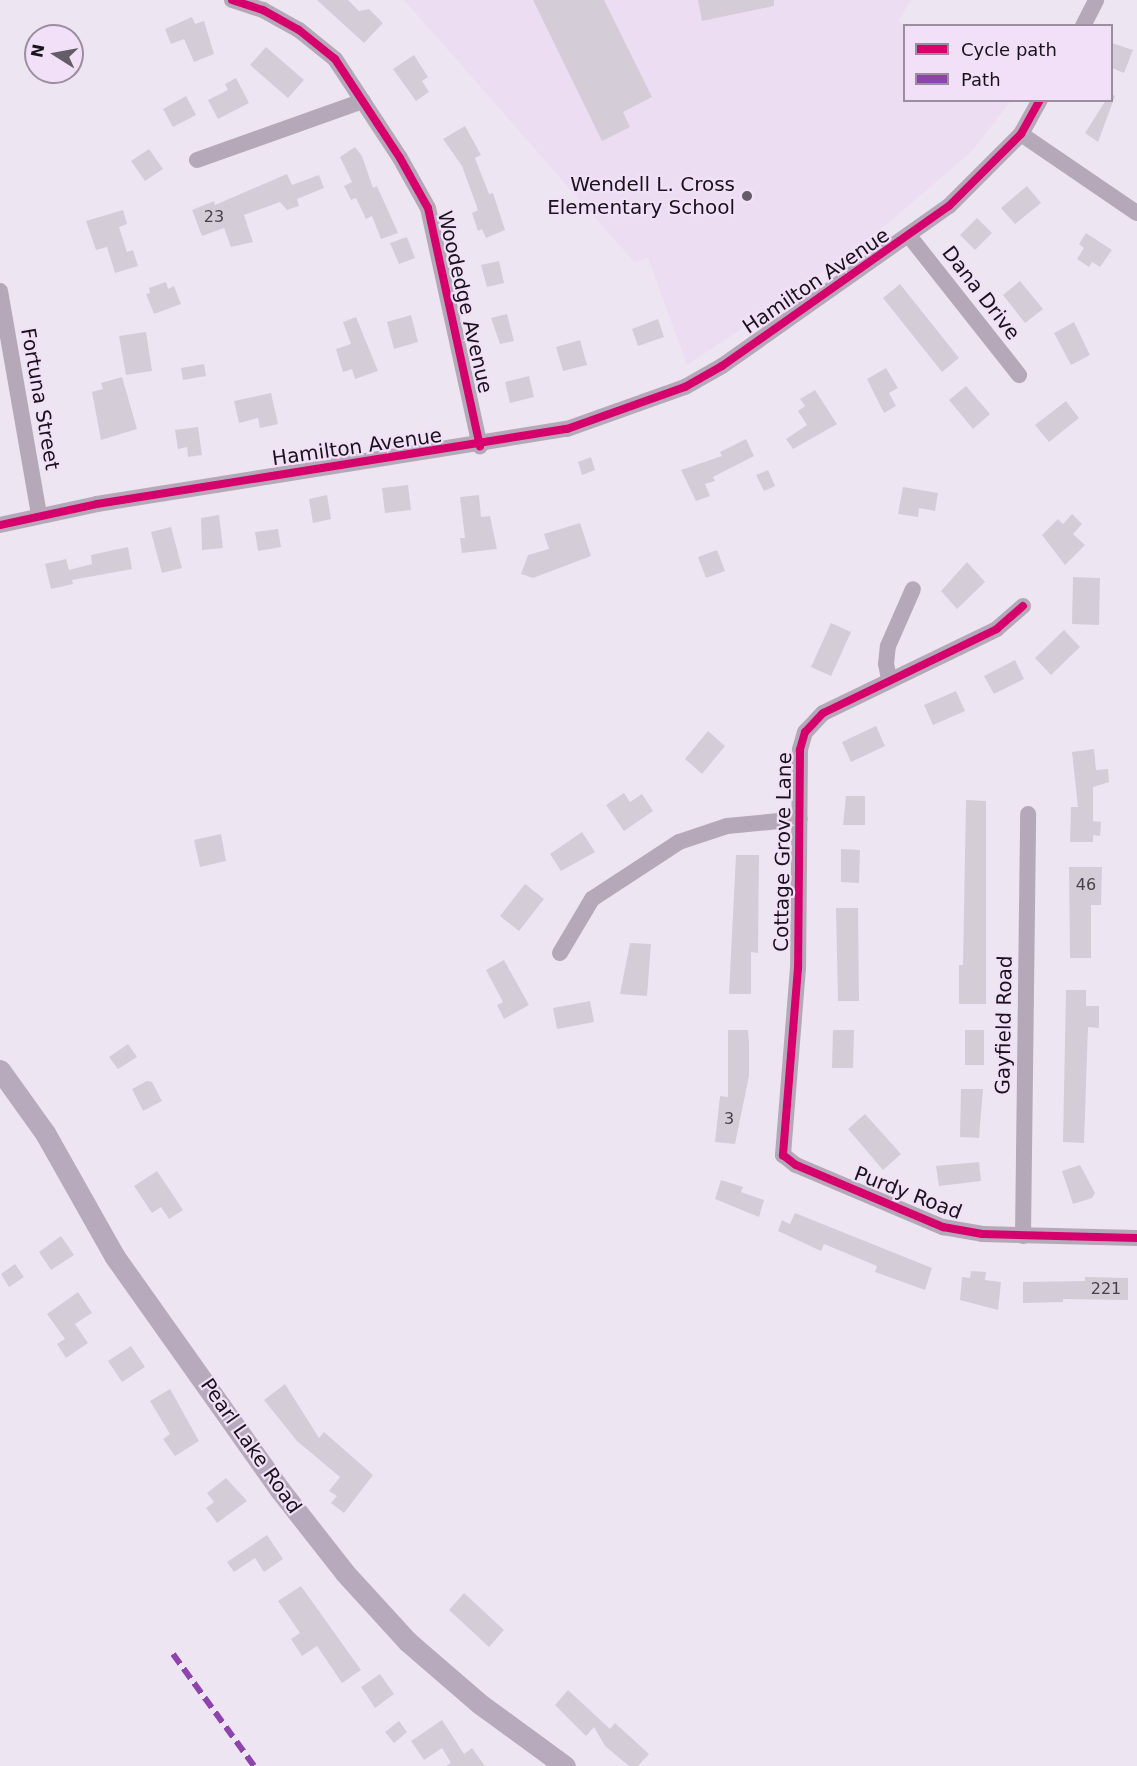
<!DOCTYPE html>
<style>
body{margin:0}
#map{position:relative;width:1137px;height:1766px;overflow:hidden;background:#eee5f2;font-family:"DejaVu Sans",sans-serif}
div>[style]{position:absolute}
.built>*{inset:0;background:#edddf3}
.building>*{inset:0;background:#d4cdd7}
.minor>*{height:16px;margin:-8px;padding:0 8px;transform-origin:8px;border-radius:8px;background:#b5a9b9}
.major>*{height:21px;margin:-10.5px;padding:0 10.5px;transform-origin:10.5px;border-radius:10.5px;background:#b7aabc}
.quiet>*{height:6px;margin-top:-3px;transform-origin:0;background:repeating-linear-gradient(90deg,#8e44ad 0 12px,transparent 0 18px)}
.cycleway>*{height:8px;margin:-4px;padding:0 4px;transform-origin:4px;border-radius:4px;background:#d6006c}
.dots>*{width:16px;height:16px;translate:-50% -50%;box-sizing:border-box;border:3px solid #f1e0f7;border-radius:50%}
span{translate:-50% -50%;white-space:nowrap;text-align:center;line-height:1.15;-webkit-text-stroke:4.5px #f1e0f7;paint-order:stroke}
.number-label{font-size:16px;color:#48424a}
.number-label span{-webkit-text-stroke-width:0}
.poi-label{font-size:20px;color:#19131b}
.right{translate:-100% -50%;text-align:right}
.street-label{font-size:20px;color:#19131b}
.legend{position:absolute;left:903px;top:24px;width:210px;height:78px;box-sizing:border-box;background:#f1e0f7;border:2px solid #9b8e9f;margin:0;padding:8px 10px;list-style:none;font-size:18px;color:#19131b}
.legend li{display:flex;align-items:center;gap:12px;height:30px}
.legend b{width:30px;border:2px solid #9b8e9f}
.north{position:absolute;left:24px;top:24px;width:60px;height:60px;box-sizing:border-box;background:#f1e0f7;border:2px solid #9b8e9f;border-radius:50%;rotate:281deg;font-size:16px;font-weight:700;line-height:24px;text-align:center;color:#19131b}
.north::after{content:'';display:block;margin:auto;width:21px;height:27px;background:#645c66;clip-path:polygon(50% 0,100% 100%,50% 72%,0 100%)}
</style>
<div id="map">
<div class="built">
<div style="clip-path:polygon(404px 0,911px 0,898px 21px,905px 25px,904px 100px,1011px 101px,972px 151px,888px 223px,771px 310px,687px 365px,648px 258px,634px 262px)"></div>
</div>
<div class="building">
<div style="clip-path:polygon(317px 0,348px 0,359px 11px,369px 9px,383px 23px,364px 43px)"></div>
<div style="clip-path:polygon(533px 0,604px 0,652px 97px,623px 112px,630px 127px,602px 141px)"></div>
<div style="clip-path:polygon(698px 0,774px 0,774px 6px,702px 21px)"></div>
<div style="clip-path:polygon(192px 17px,195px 24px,204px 21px,214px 54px,194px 62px,184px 39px,171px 44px,165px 29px)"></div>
<div style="clip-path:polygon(1112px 43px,1133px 50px,1124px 73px,1112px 68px)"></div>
<div style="clip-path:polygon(266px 47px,304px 80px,288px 98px,250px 65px)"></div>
<div style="clip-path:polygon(414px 55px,428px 77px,422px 81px,429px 92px,416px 101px,393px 69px)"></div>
<div style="clip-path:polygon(236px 78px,249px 103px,218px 119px,208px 100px,228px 90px,225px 84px)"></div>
<div style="clip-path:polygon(1112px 94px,1115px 96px,1098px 142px,1085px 133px,1106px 100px,1112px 100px)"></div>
<div style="clip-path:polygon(186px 96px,196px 115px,173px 127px,163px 109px)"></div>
<div style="clip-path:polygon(465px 126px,481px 155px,475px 158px,489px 194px,493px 193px,505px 230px,486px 238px,482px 229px,478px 231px,472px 213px,478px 210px,462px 166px,443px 139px)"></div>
<div style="clip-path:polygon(355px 147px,362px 156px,373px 188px,377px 186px,398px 233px,381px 239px,372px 216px,366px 219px,356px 198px,351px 200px,344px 186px,352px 182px,340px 157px)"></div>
<div style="clip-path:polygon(149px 149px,163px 169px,145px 181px,131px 161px)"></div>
<div style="clip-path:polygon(287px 174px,292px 185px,319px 175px,324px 188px,297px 199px,299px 206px,287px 210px,280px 202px,244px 215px,253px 242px,231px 247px,224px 228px,202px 236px,192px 210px,214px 201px,215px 205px)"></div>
<div style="clip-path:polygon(1027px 186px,1041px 203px,1015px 224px,1001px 208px)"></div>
<div style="clip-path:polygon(123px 210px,127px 224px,119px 227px,127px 252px,133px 250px,138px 266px,115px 273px,107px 247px,96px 250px,86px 221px)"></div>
<div style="clip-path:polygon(977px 218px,992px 233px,975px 250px,960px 235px)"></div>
<div style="clip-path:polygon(1086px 233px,1112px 250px,1100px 267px,1092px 262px,1089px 267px,1077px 259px,1084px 248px,1079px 244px)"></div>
<div style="clip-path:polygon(407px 237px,415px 258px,399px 264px,390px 243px)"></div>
<div style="clip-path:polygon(499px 261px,504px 283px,487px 287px,481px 265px)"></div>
<div style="clip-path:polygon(1020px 281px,1043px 309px,1025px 323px,1003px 295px)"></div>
<div style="clip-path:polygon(166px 282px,168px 289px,174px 286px,181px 304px,154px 314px,146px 294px,150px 293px,149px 288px)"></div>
<div style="clip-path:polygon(900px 284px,959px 358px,942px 372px,883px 298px)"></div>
<div style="clip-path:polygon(507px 314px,514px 341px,500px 344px,491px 318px)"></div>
<div style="clip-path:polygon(411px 315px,418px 342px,394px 349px,387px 322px)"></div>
<div style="clip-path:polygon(356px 317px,378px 371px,355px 379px,352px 369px,343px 372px,336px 349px,351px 344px,343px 322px)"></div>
<div style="clip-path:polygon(658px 319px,664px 337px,638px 346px,632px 329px)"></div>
<div style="clip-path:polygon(1074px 322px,1090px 355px,1071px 365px,1054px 333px)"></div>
<div style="clip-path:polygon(146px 332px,152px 371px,126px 375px,119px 336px)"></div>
<div style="clip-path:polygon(580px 340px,587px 365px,563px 371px,556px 347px)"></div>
<div style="clip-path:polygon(204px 364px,206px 376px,183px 380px,181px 368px)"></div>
<div style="clip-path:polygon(886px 368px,898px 388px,889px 393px,896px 406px,884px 413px,867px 379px)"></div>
<div style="clip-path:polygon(529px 376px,534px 397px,510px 403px,505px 382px)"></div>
<div style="clip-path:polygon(122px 377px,137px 429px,101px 440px,92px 392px,103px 389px,101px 383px)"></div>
<div style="clip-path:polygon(966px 386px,990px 414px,973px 429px,949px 400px)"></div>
<div style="clip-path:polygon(815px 390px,837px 424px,793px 449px,786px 439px,807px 425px,798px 411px,805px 406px,800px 399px)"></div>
<div style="clip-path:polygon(271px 393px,278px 424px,260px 428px,258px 418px,239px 423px,234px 401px)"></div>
<div style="clip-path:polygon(1066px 401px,1079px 418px,1049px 442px,1035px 425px)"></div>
<div style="clip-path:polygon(198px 427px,202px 455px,188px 457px,187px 447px,178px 449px,175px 430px)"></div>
<div style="clip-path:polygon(746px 439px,754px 456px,713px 477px,715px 481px,705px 484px,710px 496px,696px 501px,681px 470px,722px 456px,720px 452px)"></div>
<div style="clip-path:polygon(591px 457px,595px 470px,582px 475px,578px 462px)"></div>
<div style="clip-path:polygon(768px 470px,775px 486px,764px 491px,756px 475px)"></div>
<div style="clip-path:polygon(408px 485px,411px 510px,385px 513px,382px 488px)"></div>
<div style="clip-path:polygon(903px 487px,938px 493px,935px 511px,919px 508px,918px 517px,898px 514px)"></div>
<div style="clip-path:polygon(327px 495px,331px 519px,313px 523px,309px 499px)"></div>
<div style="clip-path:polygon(479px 495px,481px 517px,490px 516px,497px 549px,462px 553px,460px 538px,465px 538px,460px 497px)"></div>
<div style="clip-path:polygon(1072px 514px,1082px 524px,1073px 534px,1085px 545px,1065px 565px,1042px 535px,1058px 519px,1063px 524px)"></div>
<div style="clip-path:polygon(219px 515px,223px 548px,202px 550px,201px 518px)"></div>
<div style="clip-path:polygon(580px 523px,591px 556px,533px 578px,521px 574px,528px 555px,549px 549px,544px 534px)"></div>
<div style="clip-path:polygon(171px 527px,182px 568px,162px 573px,151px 532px)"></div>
<div style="clip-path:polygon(278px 529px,281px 547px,258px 551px,255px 532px)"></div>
<div style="clip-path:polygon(128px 547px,132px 569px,72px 580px,73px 584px,51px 589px,45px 564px,66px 559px,69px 570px,92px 564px,91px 555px)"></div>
<div style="clip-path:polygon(717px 550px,725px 571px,706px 578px,698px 557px)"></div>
<div style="clip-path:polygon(967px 562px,985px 582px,957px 609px,941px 591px)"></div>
<div style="clip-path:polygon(1073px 577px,1100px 578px,1099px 625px,1072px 624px)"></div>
<div style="clip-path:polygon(831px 623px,851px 632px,831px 676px,811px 667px)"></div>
<div style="clip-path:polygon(1064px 630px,1080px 647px,1051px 675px,1035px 658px)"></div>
<div style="clip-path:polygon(1015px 660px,1024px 679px,994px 694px,984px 676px)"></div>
<div style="clip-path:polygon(956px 691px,965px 711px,933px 725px,924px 705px)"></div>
<div style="clip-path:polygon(876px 726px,885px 746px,851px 762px,842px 742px)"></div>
<div style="clip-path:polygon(708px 731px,725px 746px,702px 774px,685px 759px)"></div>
<div style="clip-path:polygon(1094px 749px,1096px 770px,1108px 769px,1109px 782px,1093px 787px,1093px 821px,1101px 822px,1100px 836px,1093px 835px,1093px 842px,1070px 842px,1071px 807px,1078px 807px,1072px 752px)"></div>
<div style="clip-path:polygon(624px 793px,630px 802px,642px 794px,653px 811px,624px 831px,606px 805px)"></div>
<div style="clip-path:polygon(846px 796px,865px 796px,865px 825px,843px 825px)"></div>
<div style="clip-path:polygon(966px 800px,986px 801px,986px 1004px,959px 1004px,959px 965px,963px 965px)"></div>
<div style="clip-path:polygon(582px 832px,595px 852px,561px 871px,550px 854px)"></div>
<div style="clip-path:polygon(221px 834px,226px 861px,200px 867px,194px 840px)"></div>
<div style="clip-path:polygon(841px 849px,860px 850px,859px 883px,841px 882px)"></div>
<div style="clip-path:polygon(736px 855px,759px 855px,758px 953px,751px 952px,751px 994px,729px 994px)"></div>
<div style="clip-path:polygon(1069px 867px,1102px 867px,1101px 905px,1091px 905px,1091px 958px,1070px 958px)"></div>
<div style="clip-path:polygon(525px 884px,544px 899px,519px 931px,500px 916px)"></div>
<div style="clip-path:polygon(836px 908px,858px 908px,859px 1001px,838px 1001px)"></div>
<div style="clip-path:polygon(630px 943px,651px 944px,647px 996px,620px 994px)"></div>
<div style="clip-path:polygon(504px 960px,529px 1005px,504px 1019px,497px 1005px,503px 1002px,486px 970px)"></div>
<div style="clip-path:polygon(1066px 990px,1086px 990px,1086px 1006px,1099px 1006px,1099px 1028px,1088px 1027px,1084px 1143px,1063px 1142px)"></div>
<div style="clip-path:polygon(590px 1001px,594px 1022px,557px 1029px,553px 1008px)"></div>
<div style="clip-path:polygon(728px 1030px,748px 1030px,749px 1043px,749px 1076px,735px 1144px,715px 1142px,720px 1096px,728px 1097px)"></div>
<div style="clip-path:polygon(833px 1030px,854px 1030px,853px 1068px,832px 1068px)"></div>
<div style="clip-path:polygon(965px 1030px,984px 1030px,984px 1065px,965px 1065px)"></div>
<div style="clip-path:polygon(128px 1044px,137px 1057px,118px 1069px,109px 1057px)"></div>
<div style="clip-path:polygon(147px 1081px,152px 1082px,162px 1101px,143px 1111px,132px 1089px)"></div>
<div style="clip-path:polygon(961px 1089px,983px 1089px,979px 1138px,960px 1137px)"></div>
<div style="clip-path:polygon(865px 1114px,901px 1154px,883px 1170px,848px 1129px)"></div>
<div style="clip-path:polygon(979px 1162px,981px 1181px,939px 1186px,936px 1166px)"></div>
<div style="clip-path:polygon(1080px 1165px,1095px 1193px,1092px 1198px,1073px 1204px,1062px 1171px)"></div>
<div style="clip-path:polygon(157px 1171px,183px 1210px,169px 1219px,161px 1207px,152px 1213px,134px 1186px)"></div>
<div style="clip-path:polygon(721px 1180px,743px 1187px,741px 1192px,764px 1200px,759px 1217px,715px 1199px)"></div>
<div style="clip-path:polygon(795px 1213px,932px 1268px,925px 1290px,875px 1272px,877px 1266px,824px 1244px,821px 1251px,778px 1231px,782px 1220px,790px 1224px)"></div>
<div style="clip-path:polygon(61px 1236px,74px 1255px,51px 1270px,39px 1252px)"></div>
<div style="clip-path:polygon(15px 1264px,24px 1277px,9px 1287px,1px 1274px)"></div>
<div style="clip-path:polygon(971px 1271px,986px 1272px,985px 1280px,1001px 1282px,998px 1310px,960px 1300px,962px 1277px,970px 1278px)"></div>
<div style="clip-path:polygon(1085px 1277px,1128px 1278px,1128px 1300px,1063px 1299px,1063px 1302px,1023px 1303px,1023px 1282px,1085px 1281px)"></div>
<div style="clip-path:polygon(78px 1292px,92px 1313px,75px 1324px,88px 1343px,66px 1358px,57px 1344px,65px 1339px,47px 1314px)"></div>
<div style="clip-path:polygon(131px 1346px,145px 1367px,122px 1382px,108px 1361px)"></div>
<div style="clip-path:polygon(285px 1384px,319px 1438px,324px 1432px,373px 1475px,344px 1513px,331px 1503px,337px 1496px,329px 1491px,340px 1477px,297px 1441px,264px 1400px)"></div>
<div style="clip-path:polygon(170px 1389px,199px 1441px,175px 1456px,163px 1439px,170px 1434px,150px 1401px)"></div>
<div style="clip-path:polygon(226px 1478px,247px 1501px,217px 1523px,206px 1508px,214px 1502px,207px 1493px)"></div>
<div style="clip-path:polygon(267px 1535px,283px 1559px,264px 1572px,255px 1558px,234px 1572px,227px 1562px)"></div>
<div style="clip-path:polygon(301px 1586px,361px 1670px,342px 1683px,317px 1646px,302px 1656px,291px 1639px,300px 1633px,278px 1601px)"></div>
<div style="clip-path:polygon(464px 1593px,504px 1630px,489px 1647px,449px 1610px)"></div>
<div style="clip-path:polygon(380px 1674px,394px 1694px,375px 1708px,361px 1687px)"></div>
<div style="clip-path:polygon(568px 1690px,610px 1729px,615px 1723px,649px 1754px,638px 1766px,629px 1766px,605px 1746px,594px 1727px,586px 1736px,555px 1705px)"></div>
<div style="clip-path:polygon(442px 1720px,464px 1754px,472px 1748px,485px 1766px,446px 1766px,451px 1763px,442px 1748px,424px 1760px,411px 1741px)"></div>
<div style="clip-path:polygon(399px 1721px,407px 1732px,394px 1743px,385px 1732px)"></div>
</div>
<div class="minor">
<div style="left:232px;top:0;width:33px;rotate:18deg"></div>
<div style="left:263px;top:10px;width:41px;rotate:29.1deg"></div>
<div style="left:299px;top:30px;width:46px;rotate:38.9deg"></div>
<div style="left:335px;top:59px;width:118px;rotate:56.7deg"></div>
<div style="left:400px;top:158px;width:57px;rotate:60.8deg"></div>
<div style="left:428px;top:208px;width:244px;rotate:77.7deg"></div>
<div style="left:1083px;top:26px;width:29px;rotate:-63deg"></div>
<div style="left:1021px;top:134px;width:140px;rotate:34.3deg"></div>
<div style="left:197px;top:160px;width:176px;rotate:-19.6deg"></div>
<div style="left:910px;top:237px;width:176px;rotate:51.7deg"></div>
<div style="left:0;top:291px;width:227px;rotate:80.1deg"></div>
<div style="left:0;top:525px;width:99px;rotate:-12.2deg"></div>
<div style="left:97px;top:504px;width:476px;rotate:-9.1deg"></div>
<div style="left:567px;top:429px;width:125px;rotate:-19.6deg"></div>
<div style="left:685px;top:387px;width:43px;rotate:-29.6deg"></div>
<div style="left:722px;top:366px;width:278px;rotate:-35.2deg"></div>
<div style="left:949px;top:206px;width:102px;rotate:-45deg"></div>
<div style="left:1021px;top:134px;width:39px;rotate:-61deg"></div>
<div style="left:1023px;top:606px;width:35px;rotate:139deg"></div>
<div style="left:997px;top:629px;width:193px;rotate:154.2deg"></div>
<div style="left:823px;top:713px;width:26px;rotate:133deg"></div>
<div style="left:805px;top:732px;width:19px;rotate:106deg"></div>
<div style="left:800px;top:750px;width:218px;rotate:90.5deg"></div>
<div style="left:798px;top:968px;width:188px;rotate:94.6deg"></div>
<div style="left:783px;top:1155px;width:16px;rotate:38deg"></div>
<div style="left:796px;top:1165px;width:160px;rotate:22.9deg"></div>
<div style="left:943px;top:1227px;width:40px;rotate:10deg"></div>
<div style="left:982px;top:1234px;width:155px;rotate:1.5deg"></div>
<div style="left:889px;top:679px;width:15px;rotate:-101deg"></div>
<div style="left:886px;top:664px;width:18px;rotate:-84deg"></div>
<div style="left:888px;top:646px;width:62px;rotate:-66.3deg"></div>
<div style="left:560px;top:953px;width:63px;rotate:-59.3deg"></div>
<div style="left:592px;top:899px;width:104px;rotate:-33.2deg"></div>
<div style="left:679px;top:842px;width:51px;rotate:-18.4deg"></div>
<div style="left:727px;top:826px;width:73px;rotate:-5.5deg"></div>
<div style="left:1023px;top:1236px;width:422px;rotate:-89.3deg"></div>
</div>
<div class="major">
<div style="left:0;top:1070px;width:77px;rotate:54.5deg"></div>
<div style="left:45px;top:1133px;width:142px;rotate:60.6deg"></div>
<div style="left:115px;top:1257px;width:286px;rotate:54.7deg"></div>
<div style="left:280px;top:1490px;width:105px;rotate:51.9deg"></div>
<div style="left:345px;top:1573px;width:92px;rotate:47.6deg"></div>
<div style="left:407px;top:1641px;width:96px;rotate:40.8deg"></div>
<div style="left:480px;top:1704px;width:105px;rotate:36.1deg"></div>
</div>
<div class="quiet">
<div style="left:173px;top:1654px;width:138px;rotate:54.1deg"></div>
</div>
<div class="cycleway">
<div style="left:232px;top:0;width:33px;rotate:18deg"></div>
<div style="left:263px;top:10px;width:41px;rotate:29.1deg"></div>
<div style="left:299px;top:30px;width:46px;rotate:38.9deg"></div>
<div style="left:335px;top:59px;width:118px;rotate:56.7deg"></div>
<div style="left:400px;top:158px;width:57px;rotate:60.8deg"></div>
<div style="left:428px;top:208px;width:244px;rotate:77.7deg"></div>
<div style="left:0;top:525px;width:99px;rotate:-12.2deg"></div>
<div style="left:97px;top:504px;width:476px;rotate:-9.1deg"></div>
<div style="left:567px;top:429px;width:125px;rotate:-19.6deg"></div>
<div style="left:685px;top:387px;width:43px;rotate:-29.6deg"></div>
<div style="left:722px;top:366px;width:278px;rotate:-35.2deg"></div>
<div style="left:949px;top:206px;width:102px;rotate:-45deg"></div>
<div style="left:1021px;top:134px;width:39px;rotate:-61deg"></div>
<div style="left:1023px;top:606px;width:35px;rotate:139deg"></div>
<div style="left:997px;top:629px;width:193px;rotate:154.2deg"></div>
<div style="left:823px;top:713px;width:26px;rotate:133deg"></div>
<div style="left:805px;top:732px;width:19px;rotate:106deg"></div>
<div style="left:800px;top:750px;width:218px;rotate:90.5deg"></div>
<div style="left:798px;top:968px;width:188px;rotate:94.6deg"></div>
<div style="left:783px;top:1155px;width:16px;rotate:38deg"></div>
<div style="left:796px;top:1165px;width:160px;rotate:22.9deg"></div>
<div style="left:943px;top:1227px;width:40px;rotate:10deg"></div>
<div style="left:982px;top:1234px;width:155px;rotate:1.5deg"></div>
</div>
<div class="dots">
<div style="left:747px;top:196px;background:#645c66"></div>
</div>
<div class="number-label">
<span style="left:214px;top:217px">23</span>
<span style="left:1086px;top:885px">46</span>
<span style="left:729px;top:1119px">3</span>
<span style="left:1106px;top:1289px">221</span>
</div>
<div class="poi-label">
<span class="right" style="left:735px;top:196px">Wendell L. Cross<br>Elementary School</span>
</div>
<div class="street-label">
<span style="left:816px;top:281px;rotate:-34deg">Hamilton Avenue</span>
<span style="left:981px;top:293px;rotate:52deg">Dana Drive</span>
<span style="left:465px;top:302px;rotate:77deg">Woodedge Avenue</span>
<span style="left:40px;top:399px;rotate:80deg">Fortuna Street</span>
<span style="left:357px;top:447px;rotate:-8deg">Hamilton Avenue</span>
<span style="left:783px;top:852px;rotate:-89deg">Cottage Grove Lane</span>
<span style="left:1004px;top:1025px;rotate:-89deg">Gayfield Road</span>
<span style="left:908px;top:1193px;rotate:21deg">Purdy Road</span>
<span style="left:251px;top:1446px;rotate:55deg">Pearl Lake Road</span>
</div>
<ul class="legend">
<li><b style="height:8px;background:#d6006c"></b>Cycle path</li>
<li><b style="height:8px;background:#8e44ad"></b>Path</li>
</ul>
<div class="north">N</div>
</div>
